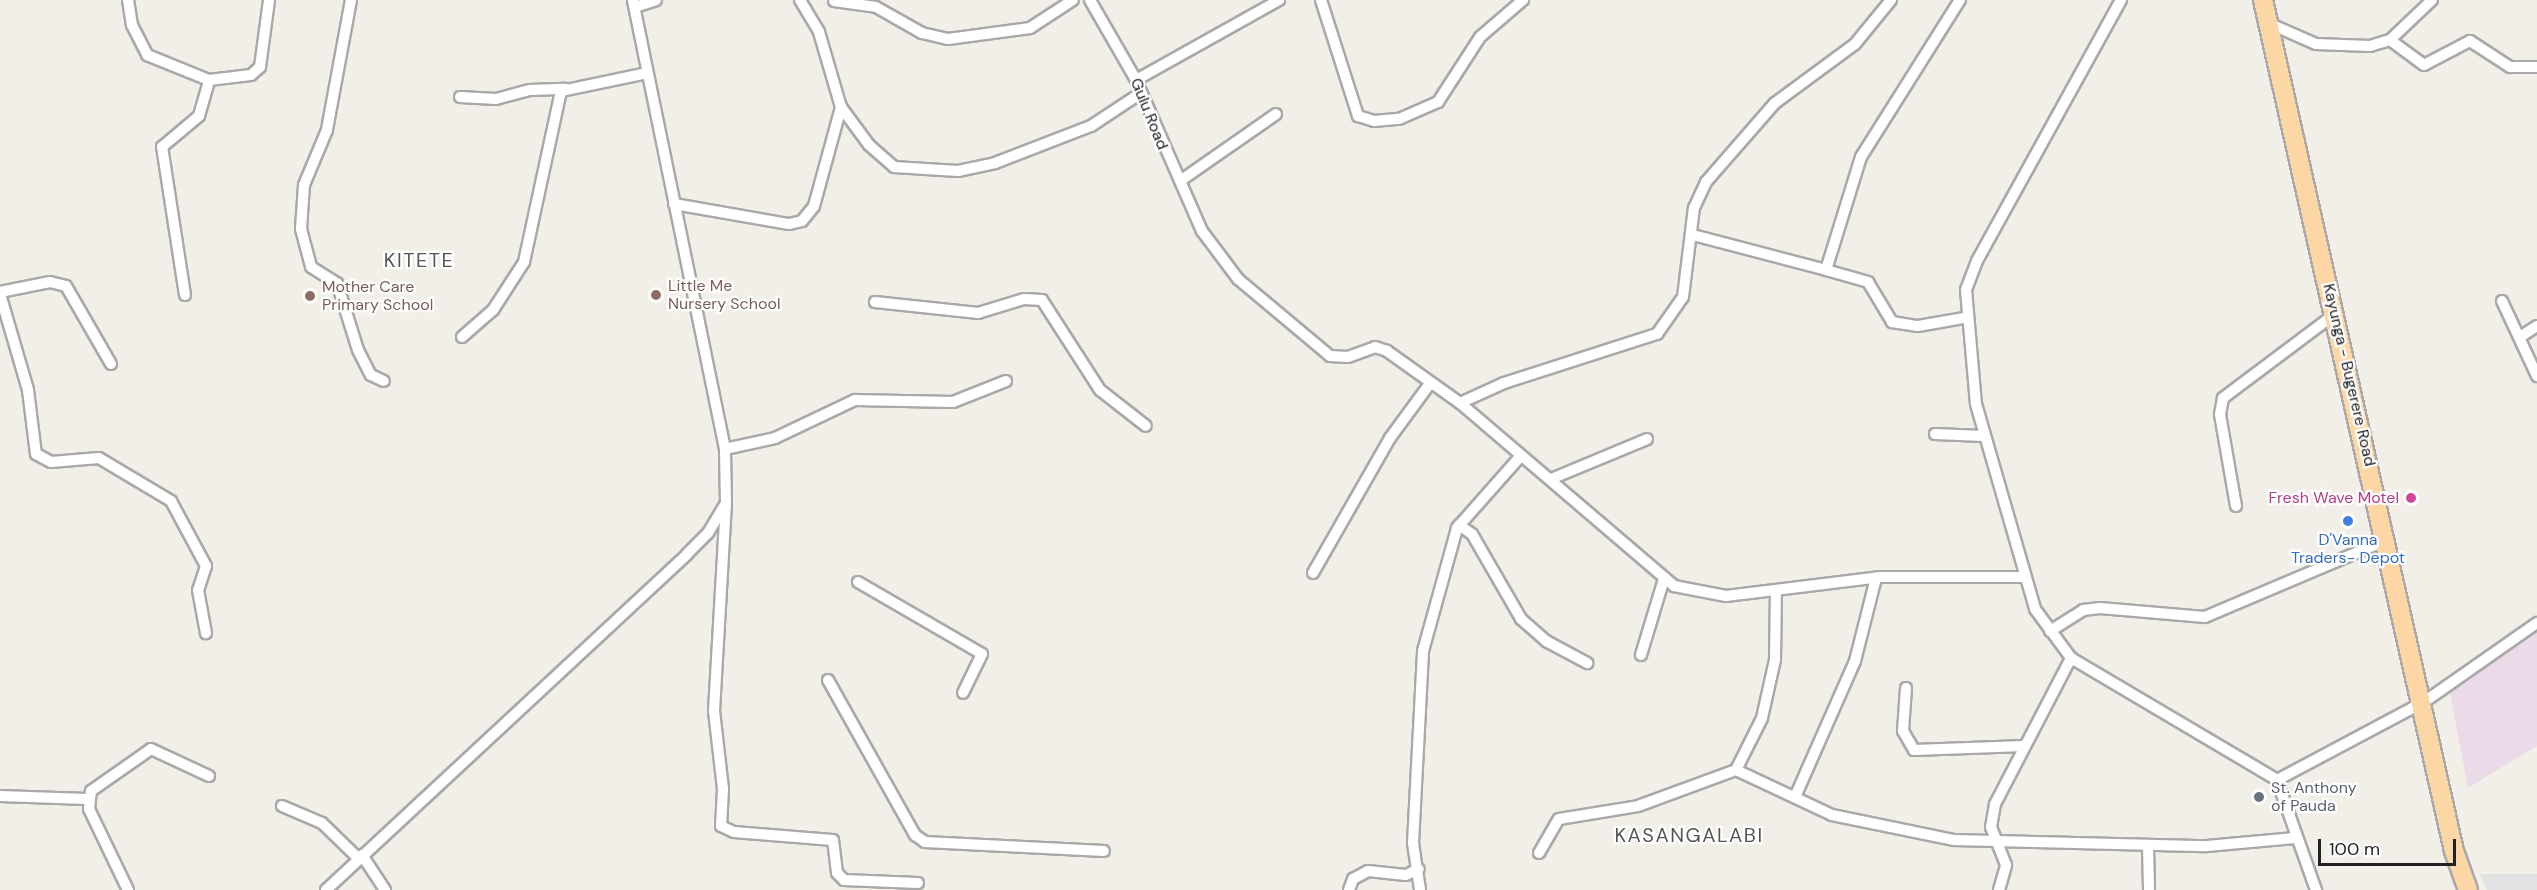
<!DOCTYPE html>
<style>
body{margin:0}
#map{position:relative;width:2537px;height:890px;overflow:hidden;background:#f2efe9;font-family:"DM Sans",sans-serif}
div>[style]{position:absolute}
.industrial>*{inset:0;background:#ebdbe8}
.parking>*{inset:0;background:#e2e2e2}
.roads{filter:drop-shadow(2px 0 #a9a9a9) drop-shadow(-2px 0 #a9a9a9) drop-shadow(0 2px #a9a9a9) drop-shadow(0 -2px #a9a9a9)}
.minor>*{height:10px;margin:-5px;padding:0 5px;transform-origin:5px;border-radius:5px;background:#fff}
.primary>*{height:18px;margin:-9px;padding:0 9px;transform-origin:9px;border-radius:9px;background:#fcd6a4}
.dots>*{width:16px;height:16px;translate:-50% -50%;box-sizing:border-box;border:3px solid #fff;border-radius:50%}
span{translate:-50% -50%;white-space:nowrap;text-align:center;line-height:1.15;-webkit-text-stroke:4.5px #fff;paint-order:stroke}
.street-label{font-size:16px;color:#222}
.education-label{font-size:16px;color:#785e54}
.left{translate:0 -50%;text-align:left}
.hotel-label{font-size:16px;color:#b23c85}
.right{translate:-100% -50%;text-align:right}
.shop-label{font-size:16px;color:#366cbe}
.worship-label{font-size:16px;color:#5b616d}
.quarter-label{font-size:20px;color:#555;letter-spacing:1.5px}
.scale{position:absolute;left:2318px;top:839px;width:138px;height:27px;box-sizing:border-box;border:3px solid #222;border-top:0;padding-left:8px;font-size:18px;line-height:21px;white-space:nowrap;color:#222;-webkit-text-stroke:4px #fff;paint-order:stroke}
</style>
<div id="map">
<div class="industrial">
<div style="clip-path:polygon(2537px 631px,2537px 746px,2468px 788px,2449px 688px)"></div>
</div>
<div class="parking">
<div style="clip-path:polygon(2480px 874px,2537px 874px,2537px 890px,2487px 890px)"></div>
</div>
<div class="roads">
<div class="minor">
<div style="left:128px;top:0;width:25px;rotate:81deg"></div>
<div style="left:132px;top:25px;width:34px;rotate:63deg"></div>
<div style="left:147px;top:55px;width:67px;rotate:22deg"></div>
<div style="left:209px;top:80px;width:42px;rotate:-6.8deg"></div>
<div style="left:251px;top:75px;width:12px;rotate:-42deg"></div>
<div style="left:260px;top:67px;width:68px;rotate:-82.3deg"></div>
<div style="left:351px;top:0;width:132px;rotate:100.5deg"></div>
<div style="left:327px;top:130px;width:60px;rotate:112.7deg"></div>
<div style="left:304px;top:185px;width:44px;rotate:93.9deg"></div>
<div style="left:301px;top:229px;width:39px;rotate:75deg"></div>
<div style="left:311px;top:267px;width:31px;rotate:32deg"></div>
<div style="left:337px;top:283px;width:70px;rotate:72.6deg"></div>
<div style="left:358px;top:350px;width:28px;rotate:63deg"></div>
<div style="left:371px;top:375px;width:14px;rotate:25deg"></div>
<div style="left:800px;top:0;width:37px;rotate:59deg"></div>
<div style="left:819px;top:32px;width:78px;rotate:73.7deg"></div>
<div style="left:841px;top:107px;width:47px;rotate:53.6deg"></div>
<div style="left:869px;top:145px;width:33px;rotate:41deg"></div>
<div style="left:894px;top:167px;width:64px;rotate:3.6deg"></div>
<div style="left:958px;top:171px;width:38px;rotate:-12deg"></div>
<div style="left:995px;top:163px;width:103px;rotate:-21.1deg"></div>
<div style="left:1091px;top:126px;width:56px;rotate:-33.4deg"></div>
<div style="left:1090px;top:0;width:92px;rotate:60.1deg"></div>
<div style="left:1136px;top:80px;width:165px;rotate:66.4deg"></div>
<div style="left:1202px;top:231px;width:60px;rotate:53.1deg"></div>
<div style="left:1238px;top:279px;width:120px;rotate:39.9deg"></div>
<div style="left:1330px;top:356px;width:18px;rotate:3deg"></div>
<div style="left:1348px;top:357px;width:29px;rotate:-20deg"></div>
<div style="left:1375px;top:347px;width:13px;rotate:18deg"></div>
<div style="left:1387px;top:351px;width:90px;rotate:35.5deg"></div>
<div style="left:1460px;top:403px;width:282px;rotate:40.5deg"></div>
<div style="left:1674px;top:586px;width:53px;rotate:10.9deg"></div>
<div style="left:1726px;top:596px;width:156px;rotate:-7deg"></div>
<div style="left:1881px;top:577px;width:143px"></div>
<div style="left:1321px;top:0;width:122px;rotate:72.3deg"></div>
<div style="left:1358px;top:116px;width:17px;rotate:17deg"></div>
<div style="left:1374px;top:121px;width:25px;rotate:-5deg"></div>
<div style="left:1399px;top:119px;width:43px;rotate:-23.6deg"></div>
<div style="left:1438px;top:102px;width:77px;rotate:-57.1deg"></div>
<div style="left:1480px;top:37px;width:57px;rotate:-40.7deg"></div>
<div style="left:2121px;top:0;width:298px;rotate:118.9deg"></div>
<div style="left:1977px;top:261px;width:31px;rotate:111deg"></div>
<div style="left:1966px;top:290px;width:114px;rotate:85deg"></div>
<div style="left:1976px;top:404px;width:213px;rotate:73.9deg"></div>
<div style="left:2035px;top:609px;width:61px;rotate:53.7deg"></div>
<div style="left:2071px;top:658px;width:239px;rotate:30.6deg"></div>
<div style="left:834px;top:1px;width:42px;rotate:8.1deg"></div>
<div style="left:876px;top:7px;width:53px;rotate:29.5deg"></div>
<div style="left:922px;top:33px;width:27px;rotate:13deg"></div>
<div style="left:948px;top:39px;width:83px;rotate:-7.6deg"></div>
<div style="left:1030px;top:28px;width:51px;rotate:-33.1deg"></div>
<div style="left:635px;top:7px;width:22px;rotate:-18deg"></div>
<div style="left:2268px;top:23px;width:52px;rotate:23.6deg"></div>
<div style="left:2316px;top:44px;width:54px;rotate:2.1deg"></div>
<div style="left:2370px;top:46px;width:21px;rotate:-17deg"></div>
<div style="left:2390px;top:40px;width:58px;rotate:-43.6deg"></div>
<div style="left:2390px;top:40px;width:42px;rotate:36.3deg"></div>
<div style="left:2424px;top:65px;width:52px;rotate:-27.6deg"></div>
<div style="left:2470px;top:41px;width:48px;rotate:33deg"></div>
<div style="left:2510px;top:67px;width:27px"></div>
<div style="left:1136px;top:80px;width:164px;rotate:-29.2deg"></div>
<div style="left:460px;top:97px;width:36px;rotate:3deg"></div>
<div style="left:496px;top:99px;width:35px;rotate:-15deg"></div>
<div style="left:530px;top:90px;width:35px;rotate:-2deg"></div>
<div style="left:1180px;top:181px;width:117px;rotate:-34.9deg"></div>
<div style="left:674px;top:204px;width:117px;rotate:9.9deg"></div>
<div style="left:789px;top:224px;width:13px;rotate:-13deg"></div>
<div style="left:802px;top:221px;width:19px;rotate:-51deg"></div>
<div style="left:814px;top:206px;width:103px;rotate:-74.7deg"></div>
<div style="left:1693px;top:235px;width:138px;rotate:14.7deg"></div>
<div style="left:1826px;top:270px;width:118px;rotate:-72.8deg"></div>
<div style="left:1861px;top:157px;width:186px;rotate:-57.8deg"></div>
<div style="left:1826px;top:270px;width:44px;rotate:15.9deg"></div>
<div style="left:1868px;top:282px;width:47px;rotate:59deg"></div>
<div style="left:1892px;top:322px;width:26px;rotate:9deg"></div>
<div style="left:1918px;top:326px;width:47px;rotate:-9.9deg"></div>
<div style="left:0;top:292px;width:51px;rotate:-11.3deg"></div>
<div style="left:50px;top:282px;width:16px;rotate:14deg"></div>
<div style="left:66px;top:286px;width:90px;rotate:60deg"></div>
<div style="left:0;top:294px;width:100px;rotate:73.7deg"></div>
<div style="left:28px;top:390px;width:64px;rotate:82.9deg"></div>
<div style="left:36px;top:454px;width:17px;rotate:28deg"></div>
<div style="left:51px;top:462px;width:48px;rotate:-4.8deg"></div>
<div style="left:99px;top:458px;width:84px;rotate:30.8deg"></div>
<div style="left:171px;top:501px;width:74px;rotate:61.7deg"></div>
<div style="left:206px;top:566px;width:25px;rotate:108deg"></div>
<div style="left:198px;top:590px;width:44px;rotate:79.5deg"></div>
<div style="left:185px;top:295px;width:150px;rotate:-98.8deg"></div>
<div style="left:162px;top:147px;width:48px;rotate:-40deg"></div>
<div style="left:199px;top:116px;width:37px;rotate:-74deg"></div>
<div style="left:2502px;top:301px;width:83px;rotate:65deg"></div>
<div style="left:875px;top:302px;width:104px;rotate:6.1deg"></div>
<div style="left:978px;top:313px;width:48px;rotate:-16.9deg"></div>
<div style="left:1024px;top:299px;width:18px;rotate:3deg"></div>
<div style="left:1042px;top:300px;width:107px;rotate:57.2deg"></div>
<div style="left:1100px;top:390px;width:58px;rotate:38deg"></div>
<div style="left:462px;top:337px;width:41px;rotate:-41.1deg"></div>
<div style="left:493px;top:310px;width:57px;rotate:-57.1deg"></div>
<div style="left:524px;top:262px;width:175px;rotate:-77.8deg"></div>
<div style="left:561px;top:91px;width:88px;rotate:-11.8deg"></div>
<div style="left:2520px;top:337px;width:20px;rotate:-33deg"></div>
<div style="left:1460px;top:403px;width:48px;rotate:-24.4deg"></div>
<div style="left:1504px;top:383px;width:161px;rotate:-17.8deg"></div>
<div style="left:1657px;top:334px;width:45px;rotate:-54.9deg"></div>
<div style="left:1683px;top:297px;width:90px;rotate:-83deg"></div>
<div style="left:1694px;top:208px;width:29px;rotate:-65deg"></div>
<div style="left:1706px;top:182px;width:105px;rotate:-48.9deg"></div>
<div style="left:1775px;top:103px;width:99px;rotate:-36.4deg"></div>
<div style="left:1855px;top:44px;width:57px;rotate:-50.7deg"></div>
<div style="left:1935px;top:434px;width:49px;rotate:2.3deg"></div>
<div style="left:725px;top:449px;width:51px;rotate:-12.4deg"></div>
<div style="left:775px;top:438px;width:89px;rotate:-25.4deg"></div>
<div style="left:855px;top:400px;width:98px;rotate:1.2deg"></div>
<div style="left:953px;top:402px;width:57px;rotate:-21.6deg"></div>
<div style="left:1551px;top:479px;width:104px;rotate:-22.6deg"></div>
<div style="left:726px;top:503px;width:208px;rotate:93.3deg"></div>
<div style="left:714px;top:711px;width:79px;rotate:83.4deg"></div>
<div style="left:723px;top:789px;width:37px;rotate:93deg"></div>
<div style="left:721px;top:826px;width:14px;rotate:25deg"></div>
<div style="left:734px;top:832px;width:99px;rotate:4.6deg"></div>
<div style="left:833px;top:840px;width:33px;rotate:83deg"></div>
<div style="left:837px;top:873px;width:10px;rotate:45deg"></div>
<div style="left:844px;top:880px;width:74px;rotate:2.3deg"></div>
<div style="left:2236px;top:506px;width:93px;rotate:-99.9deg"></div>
<div style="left:2220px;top:414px;width:16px;rotate:-79deg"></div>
<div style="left:2223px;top:398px;width:140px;rotate:-36.9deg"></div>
<div style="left:1459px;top:525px;width:16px;rotate:35deg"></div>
<div style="left:1472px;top:534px;width:98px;rotate:60deg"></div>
<div style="left:1521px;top:619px;width:33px;rotate:41deg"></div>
<div style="left:1546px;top:641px;width:47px;rotate:28.2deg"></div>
<div style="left:1313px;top:573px;width:155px;rotate:-60.3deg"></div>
<div style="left:1390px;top:438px;width:66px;rotate:-53.7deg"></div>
<div style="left:858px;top:582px;width:143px;rotate:30.1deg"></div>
<div style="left:982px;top:654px;width:43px;rotate:116deg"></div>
<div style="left:2050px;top:631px;width:39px;rotate:-32deg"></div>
<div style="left:2083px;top:610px;width:17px;rotate:-7deg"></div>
<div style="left:2100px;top:608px;width:105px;rotate:4.9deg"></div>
<div style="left:2205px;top:617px;width:197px;rotate:-23deg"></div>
<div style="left:1641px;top:655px;width:79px;rotate:-73.2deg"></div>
<div style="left:828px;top:680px;width:178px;rotate:60.7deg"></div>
<div style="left:915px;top:835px;width:12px;rotate:35deg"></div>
<div style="left:925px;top:842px;width:179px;rotate:2.9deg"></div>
<div style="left:1906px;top:688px;width:43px;rotate:94deg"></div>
<div style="left:1903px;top:731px;width:22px;rotate:60deg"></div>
<div style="left:1914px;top:750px;width:110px;rotate:-2.1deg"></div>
<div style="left:1736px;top:770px;width:58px;rotate:-63.4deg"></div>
<div style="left:1762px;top:718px;width:59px;rotate:-77.4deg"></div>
<div style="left:1775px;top:660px;width:70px;rotate:-89.2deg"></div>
<div style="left:2277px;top:780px;width:166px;rotate:-28deg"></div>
<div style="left:2424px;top:702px;width:138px;rotate:-35deg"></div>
<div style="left:2277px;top:780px;width:117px;rotate:70.5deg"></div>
<div style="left:0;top:796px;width:87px;rotate:2deg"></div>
<div style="left:1795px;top:797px;width:149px;rotate:-66.2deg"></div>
<div style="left:1855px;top:661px;width:86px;rotate:-75.8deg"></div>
<div style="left:282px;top:806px;width:43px;rotate:23deg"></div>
<div style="left:322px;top:823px;width:52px;rotate:44.2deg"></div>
<div style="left:2148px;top:845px;width:45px;rotate:88.7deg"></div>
<div style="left:1539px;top:853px;width:39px;rotate:-60deg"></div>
<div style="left:1559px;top:819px;width:80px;rotate:-9.3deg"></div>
<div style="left:1638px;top:806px;width:104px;rotate:-20.2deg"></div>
<div style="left:1736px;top:770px;width:106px;rotate:25.1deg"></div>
<div style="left:1832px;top:815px;width:125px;rotate:11.6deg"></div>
<div style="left:1954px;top:840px;width:253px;rotate:1.4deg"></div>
<div style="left:2207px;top:846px;width:88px;rotate:-5.2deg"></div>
<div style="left:362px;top:855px;width:42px;rotate:56.7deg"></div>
<div style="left:128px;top:890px;width:90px;rotate:-115.7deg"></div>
<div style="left:89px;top:809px;width:18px;rotate:-84deg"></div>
<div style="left:91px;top:791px;width:73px;rotate:-35deg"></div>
<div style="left:151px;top:749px;width:64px;rotate:25deg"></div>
<div style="left:326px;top:890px;width:493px;rotate:-42.9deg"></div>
<div style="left:687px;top:554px;width:30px;rotate:-45deg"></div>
<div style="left:708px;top:533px;width:35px;rotate:-59deg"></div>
<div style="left:726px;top:503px;width:54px;rotate:-91.1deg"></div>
<div style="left:725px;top:449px;width:458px;rotate:-101.6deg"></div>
<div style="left:1349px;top:890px;width:12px;rotate:-70deg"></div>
<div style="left:1353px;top:879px;width:17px;rotate:-28deg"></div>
<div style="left:1368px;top:871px;width:38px;rotate:6deg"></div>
<div style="left:1406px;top:875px;width:14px;rotate:-25deg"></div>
<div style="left:1420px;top:890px;width:48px;rotate:-98.5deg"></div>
<div style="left:1413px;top:843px;width:192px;rotate:-87deg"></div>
<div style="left:1423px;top:651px;width:128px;rotate:-74.5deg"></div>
<div style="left:1457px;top:528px;width:94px;rotate:-48.5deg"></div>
<div style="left:1999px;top:890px;width:26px;rotate:-74deg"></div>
<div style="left:2006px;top:865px;width:41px;rotate:-111.5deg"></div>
<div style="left:1991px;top:827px;width:23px;rotate:-80deg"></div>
<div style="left:1995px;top:804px;width:165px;rotate:-62.5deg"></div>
</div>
<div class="primary">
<div style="left:2263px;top:0;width:872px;rotate:77.35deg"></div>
<div style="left:2454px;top:851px;width:41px;rotate:70.3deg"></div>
</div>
</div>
<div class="dots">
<div style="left:656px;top:295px;background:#8d6e63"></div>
<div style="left:310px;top:296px;background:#8d6e63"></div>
<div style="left:2411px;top:498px;background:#d1479c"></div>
<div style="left:2348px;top:521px;background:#3f7fe0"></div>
<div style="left:2259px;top:797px;background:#6b7280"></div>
</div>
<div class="street-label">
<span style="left:1149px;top:114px;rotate:68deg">Gulu Road</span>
<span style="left:2349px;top:375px;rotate:77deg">Kayunga - Bugerere Road</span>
</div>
<div class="education-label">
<span class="left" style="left:668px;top:295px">Little Me<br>Nursery School</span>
<span class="left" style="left:322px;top:296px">Mother Care<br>Primary School</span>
</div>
<div class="hotel-label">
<span class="right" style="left:2399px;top:498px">Fresh Wave Motel</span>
</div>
<div class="shop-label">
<span style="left:2348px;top:549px">D'Vanna<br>Traders- Depot</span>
</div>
<div class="worship-label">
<span class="left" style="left:2271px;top:797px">St. Anthony<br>of Pauda</span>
</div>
<div class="quarter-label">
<span style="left:419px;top:260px">KITETE</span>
<span style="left:1689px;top:835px">KASANGALABI</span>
</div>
<div class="scale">100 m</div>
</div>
